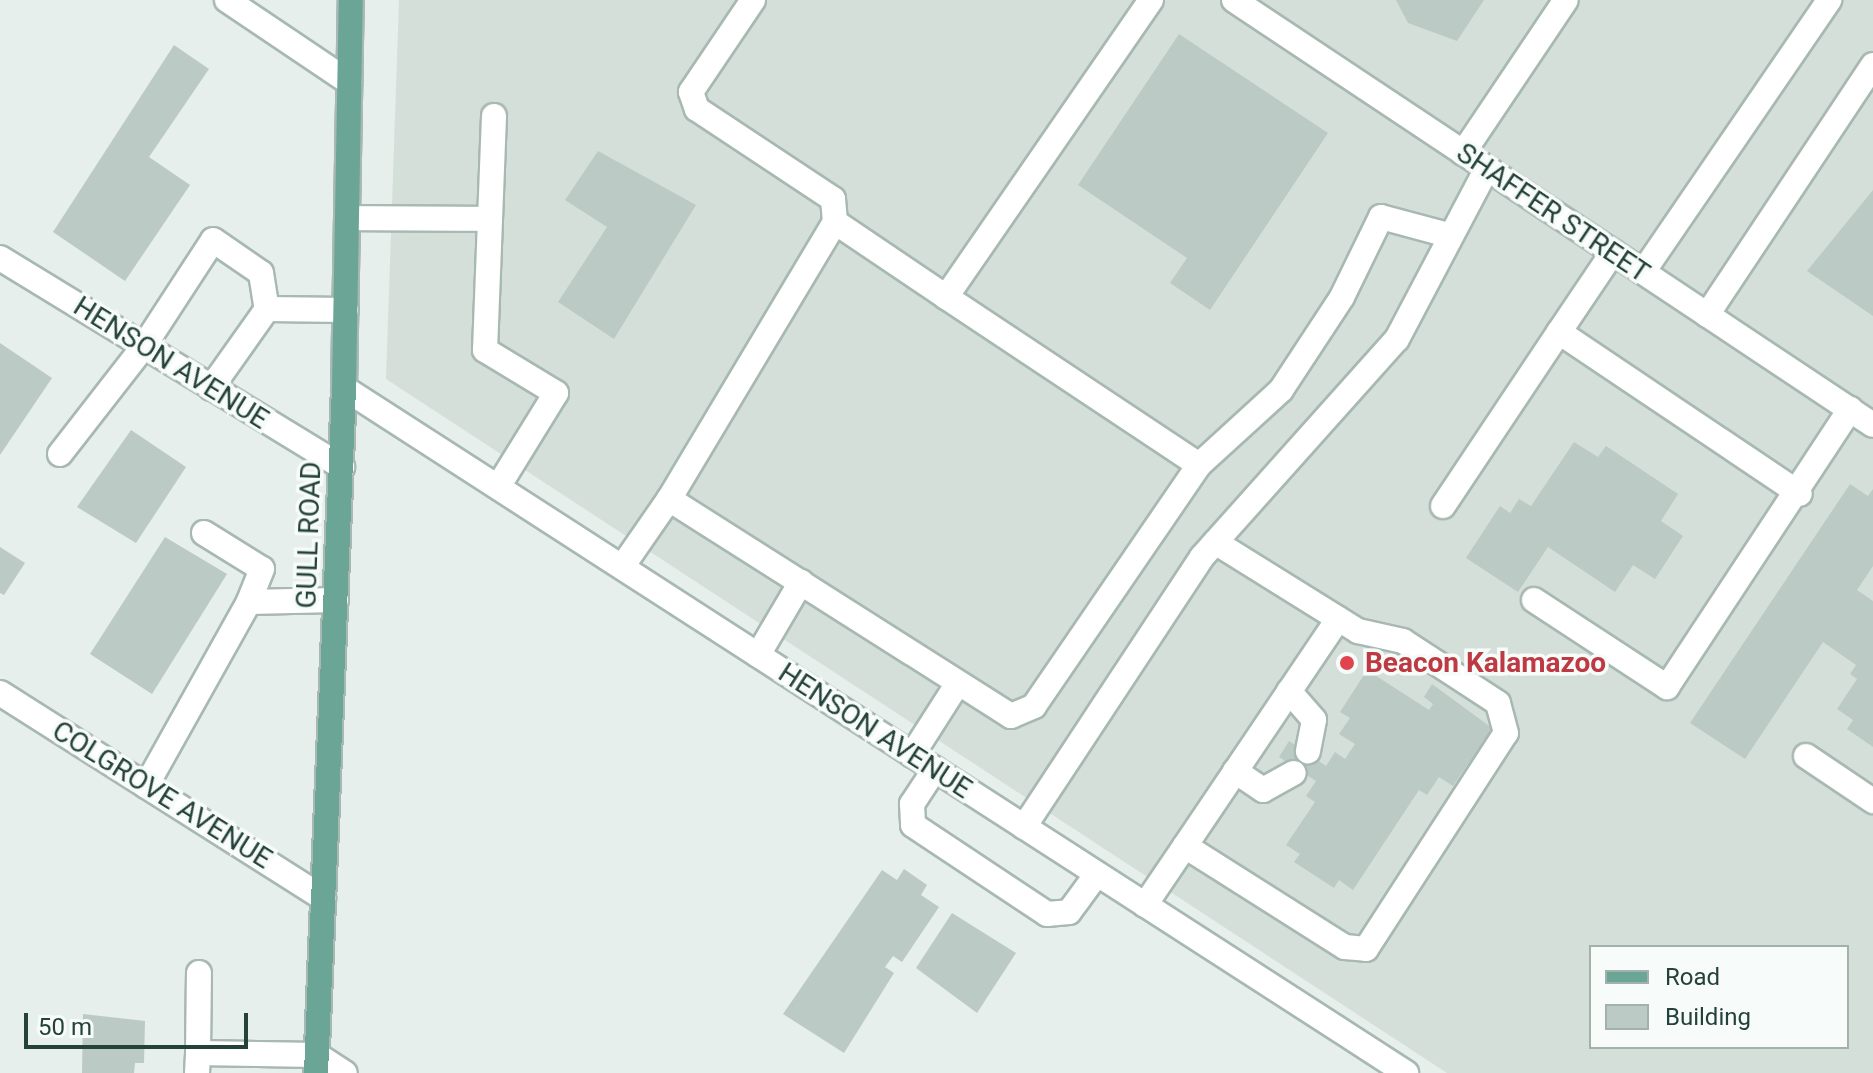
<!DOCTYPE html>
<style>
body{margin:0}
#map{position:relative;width:1873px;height:1073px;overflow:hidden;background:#e6efeb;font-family:Roboto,sans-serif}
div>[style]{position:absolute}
.built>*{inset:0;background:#d4dfda}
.building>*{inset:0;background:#bbcac4}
.roads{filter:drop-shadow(2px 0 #a8b8b2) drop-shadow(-2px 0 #a8b8b2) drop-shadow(0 2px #a8b8b2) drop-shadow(0 -2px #a8b8b2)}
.minor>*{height:24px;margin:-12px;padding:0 12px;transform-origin:12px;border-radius:12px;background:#fff}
.major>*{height:24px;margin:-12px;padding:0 12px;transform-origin:12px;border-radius:12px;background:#6aa596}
.dots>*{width:22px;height:22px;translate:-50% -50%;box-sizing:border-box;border:4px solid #f7fbf9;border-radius:50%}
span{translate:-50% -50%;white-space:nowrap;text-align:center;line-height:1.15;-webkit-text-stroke:7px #f7fbf9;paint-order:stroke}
.street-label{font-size:28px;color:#24423a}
.health-label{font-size:28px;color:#be3a42;font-weight:700}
.left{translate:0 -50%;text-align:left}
.legend{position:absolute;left:1589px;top:945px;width:260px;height:104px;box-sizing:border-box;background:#f7fbf9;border:2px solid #a3b1ad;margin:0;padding:10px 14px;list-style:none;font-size:24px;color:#24423a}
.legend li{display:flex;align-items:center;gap:16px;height:40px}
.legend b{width:40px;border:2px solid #a3b1ad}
.scale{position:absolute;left:24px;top:1013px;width:224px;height:36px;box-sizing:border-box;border:4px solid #24423a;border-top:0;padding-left:10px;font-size:24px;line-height:28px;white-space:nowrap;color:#24423a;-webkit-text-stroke:6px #f7fbf9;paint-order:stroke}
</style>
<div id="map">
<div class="built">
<div style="clip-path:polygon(evenodd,399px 0,1873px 0,1873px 1073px,1447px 1073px,386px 379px,399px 0,1591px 947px,1847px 947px,1847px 1047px,1591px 1047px,1591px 947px)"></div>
</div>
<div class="building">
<div style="clip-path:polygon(1396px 0,1484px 0,1457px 41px,1408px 23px)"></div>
<div style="clip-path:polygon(1179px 34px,1328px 133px,1210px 310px,1170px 283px,1187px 258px,1078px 185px)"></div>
<div style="clip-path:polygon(174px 45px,209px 69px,149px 157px,190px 185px,125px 281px,53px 232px)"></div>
<div style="clip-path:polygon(598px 151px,696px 205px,614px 339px,558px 302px,607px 227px,565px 200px)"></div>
<div style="clip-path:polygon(1873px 190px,1873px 316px,1807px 271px)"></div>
<div style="clip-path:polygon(0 343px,52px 378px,0 455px)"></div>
<div style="clip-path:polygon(131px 430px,186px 467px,136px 543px,77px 507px)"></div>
<div style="clip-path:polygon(1574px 442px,1598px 457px,1606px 446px,1678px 494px,1661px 521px,1683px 536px,1655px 579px,1633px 565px,1615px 592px,1548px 547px,1518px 592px,1466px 558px,1500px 506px,1510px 513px,1519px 499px,1531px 506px)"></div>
<div style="clip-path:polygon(1850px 484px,1868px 496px,1873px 489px,1873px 566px,1857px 590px,1873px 601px,1873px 747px,1847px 729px,1853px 720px,1837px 709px,1857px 679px,1850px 674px,1856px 665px,1823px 642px,1745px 759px,1690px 723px)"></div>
<div style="clip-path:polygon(165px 537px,227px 574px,152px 694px,90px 654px)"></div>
<div style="clip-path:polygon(0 547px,25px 563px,4px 595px,0 593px)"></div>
<div style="clip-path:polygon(1367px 670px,1429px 710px,1433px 704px,1424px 697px,1432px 684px,1492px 728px,1453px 786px,1439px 777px,1427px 795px,1419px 790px,1353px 890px,1339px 880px,1334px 888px,1294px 862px,1300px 854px,1286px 845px,1315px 802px,1306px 796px,1316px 781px,1279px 757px,1289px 741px,1326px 766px,1335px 752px,1345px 759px,1355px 744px,1339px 734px,1350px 718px,1340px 712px)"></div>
<div style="clip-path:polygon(904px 869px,927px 885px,921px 895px,939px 907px,902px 962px,893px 956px,885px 967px,894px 973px,844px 1053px,783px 1014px,882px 870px,897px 880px)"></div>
<div style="clip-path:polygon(952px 913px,1016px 953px,977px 1013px,916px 968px)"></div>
<div style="clip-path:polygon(83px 1014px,145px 1021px,144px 1063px,135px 1063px,134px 1073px,82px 1073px)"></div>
</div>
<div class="roads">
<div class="minor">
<div style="left:227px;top:0;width:147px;rotate:33.9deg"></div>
<div style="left:753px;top:0;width:111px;rotate:124deg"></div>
<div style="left:691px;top:92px;width:18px;rotate:71deg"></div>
<div style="left:697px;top:109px;width:163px;rotate:33.5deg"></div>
<div style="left:833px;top:199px;width:23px;rotate:85deg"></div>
<div style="left:835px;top:222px;width:323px;rotate:120.9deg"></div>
<div style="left:669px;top:499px;width:405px;rotate:32.4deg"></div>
<div style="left:1011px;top:716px;width:25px;rotate:-23deg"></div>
<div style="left:1034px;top:706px;width:292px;rotate:-55.6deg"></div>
<div style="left:1199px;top:465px;width:304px;rotate:-146.4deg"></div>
<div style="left:946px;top:297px;width:361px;rotate:-55.4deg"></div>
<div style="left:1234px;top:0;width:767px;rotate:33.63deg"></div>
<div style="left:494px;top:116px;width:234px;rotate:92.2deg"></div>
<div style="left:485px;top:350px;width:83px;rotate:31.2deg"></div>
<div style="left:556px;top:393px;width:110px;rotate:121.7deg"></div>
<div style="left:1463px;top:153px;width:184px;rotate:-56.1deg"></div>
<div style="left:347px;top:218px;width:143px;rotate:0.4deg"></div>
<div style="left:835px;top:222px;width:134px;rotate:34deg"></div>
<div style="left:1613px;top:252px;width:97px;rotate:124deg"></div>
<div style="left:1559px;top:332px;width:290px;rotate:33.9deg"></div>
<div style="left:0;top:258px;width:401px;rotate:31.4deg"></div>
<div style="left:1643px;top:272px;width:330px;rotate:-55.6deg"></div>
<div style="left:1707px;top:315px;width:300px;rotate:-56.4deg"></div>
<div style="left:211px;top:388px;width:97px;rotate:-54.7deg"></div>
<div style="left:267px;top:309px;width:79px;rotate:0.7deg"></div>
<div style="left:344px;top:388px;width:1264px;rotate:32.82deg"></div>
<div style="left:60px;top:454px;width:137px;rotate:-52.1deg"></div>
<div style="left:144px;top:346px;width:126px;rotate:-56.9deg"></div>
<div style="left:213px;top:240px;width:58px;rotate:34.5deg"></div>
<div style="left:261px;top:273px;width:36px;rotate:81deg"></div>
<div style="left:1199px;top:465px;width:111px;rotate:-42.4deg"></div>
<div style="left:1281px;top:390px;width:111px;rotate:-56.7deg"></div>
<div style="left:1342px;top:297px;width:89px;rotate:-64deg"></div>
<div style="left:1381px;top:217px;width:69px;rotate:15deg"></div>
<div style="left:1443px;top:506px;width:209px;rotate:-56.3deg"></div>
<div style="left:204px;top:533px;width:68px;rotate:31.8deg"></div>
<div style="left:262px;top:569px;width:35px;rotate:112deg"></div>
<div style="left:622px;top:567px;width:83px;rotate:-55.3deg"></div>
<div style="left:1534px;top:600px;width:159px;rotate:33.2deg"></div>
<div style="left:1667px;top:687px;width:333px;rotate:-56.6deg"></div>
<div style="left:758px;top:655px;width:85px;rotate:-59.5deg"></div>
<div style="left:1289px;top:691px;width:38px;rotate:49deg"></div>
<div style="left:1314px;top:720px;width:32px;rotate:101deg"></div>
<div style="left:0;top:693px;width:383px;rotate:32.4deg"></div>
<div style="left:912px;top:755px;width:85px;rotate:-57.4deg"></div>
<div style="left:1806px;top:756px;width:81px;rotate:33.9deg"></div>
<div style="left:935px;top:769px;width:42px;rotate:123.3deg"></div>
<div style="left:912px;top:804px;width:21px;rotate:87deg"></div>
<div style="left:913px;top:825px;width:161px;rotate:33.6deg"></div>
<div style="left:1047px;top:914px;width:22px;rotate:-5deg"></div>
<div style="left:1069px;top:912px;width:47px;rotate:-53.6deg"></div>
<div style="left:1235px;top:771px;width:34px;rotate:34deg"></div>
<div style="left:1263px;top:790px;width:35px;rotate:-29deg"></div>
<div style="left:146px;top:786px;width:211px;rotate:-60.8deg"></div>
<div style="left:249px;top:602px;width:87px;rotate:-1.3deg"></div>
<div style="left:1024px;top:827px;width:323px;rotate:-56.6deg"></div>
<div style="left:1202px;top:557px;width:292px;rotate:-48.2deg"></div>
<div style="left:1397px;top:339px;width:193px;rotate:-62.2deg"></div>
<div style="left:1185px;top:846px;width:274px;rotate:-56deg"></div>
<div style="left:1145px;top:905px;width:71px;rotate:-55.9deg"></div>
<div style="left:1185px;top:846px;width:189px;rotate:32.3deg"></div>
<div style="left:1345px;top:947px;width:21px;rotate:5deg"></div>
<div style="left:1366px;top:949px;width:257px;rotate:-57.1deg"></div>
<div style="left:1506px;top:733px;width:31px;rotate:-105deg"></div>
<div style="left:1498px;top:703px;width:113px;rotate:-146.9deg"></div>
<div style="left:1403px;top:641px;width:46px;rotate:-167.5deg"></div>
<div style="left:1358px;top:631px;width:168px;rotate:-148.1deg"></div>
<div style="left:198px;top:1053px;width:80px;rotate:-89.3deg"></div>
<div style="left:197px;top:1073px;width:20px;rotate:-87deg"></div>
<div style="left:198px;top:1053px;width:119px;rotate:1deg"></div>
<div style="left:317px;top:1055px;width:33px;rotate:33deg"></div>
</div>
<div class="major">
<div style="left:316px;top:1073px;width:686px;rotate:-87.66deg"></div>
<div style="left:344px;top:388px;width:388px;rotate:-89deg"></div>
</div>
</div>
<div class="dots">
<div style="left:1347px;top:663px;background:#e0444e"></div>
</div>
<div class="street-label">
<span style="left:1553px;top:213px;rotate:34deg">SHAFFER STREET</span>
<span style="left:171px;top:363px;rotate:32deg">HENSON AVENUE</span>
<span style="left:309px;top:535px;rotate:-88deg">GULL ROAD</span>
<span style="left:875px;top:731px;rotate:33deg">HENSON AVENUE</span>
<span style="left:162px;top:795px;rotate:32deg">COLGROVE AVENUE</span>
</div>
<div class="health-label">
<span class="left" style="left:1365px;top:663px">Beacon Kalamazoo</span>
</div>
<ul class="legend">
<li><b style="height:10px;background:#6aa596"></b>Road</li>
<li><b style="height:22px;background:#bbcac4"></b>Building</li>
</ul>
<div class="scale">50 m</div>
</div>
